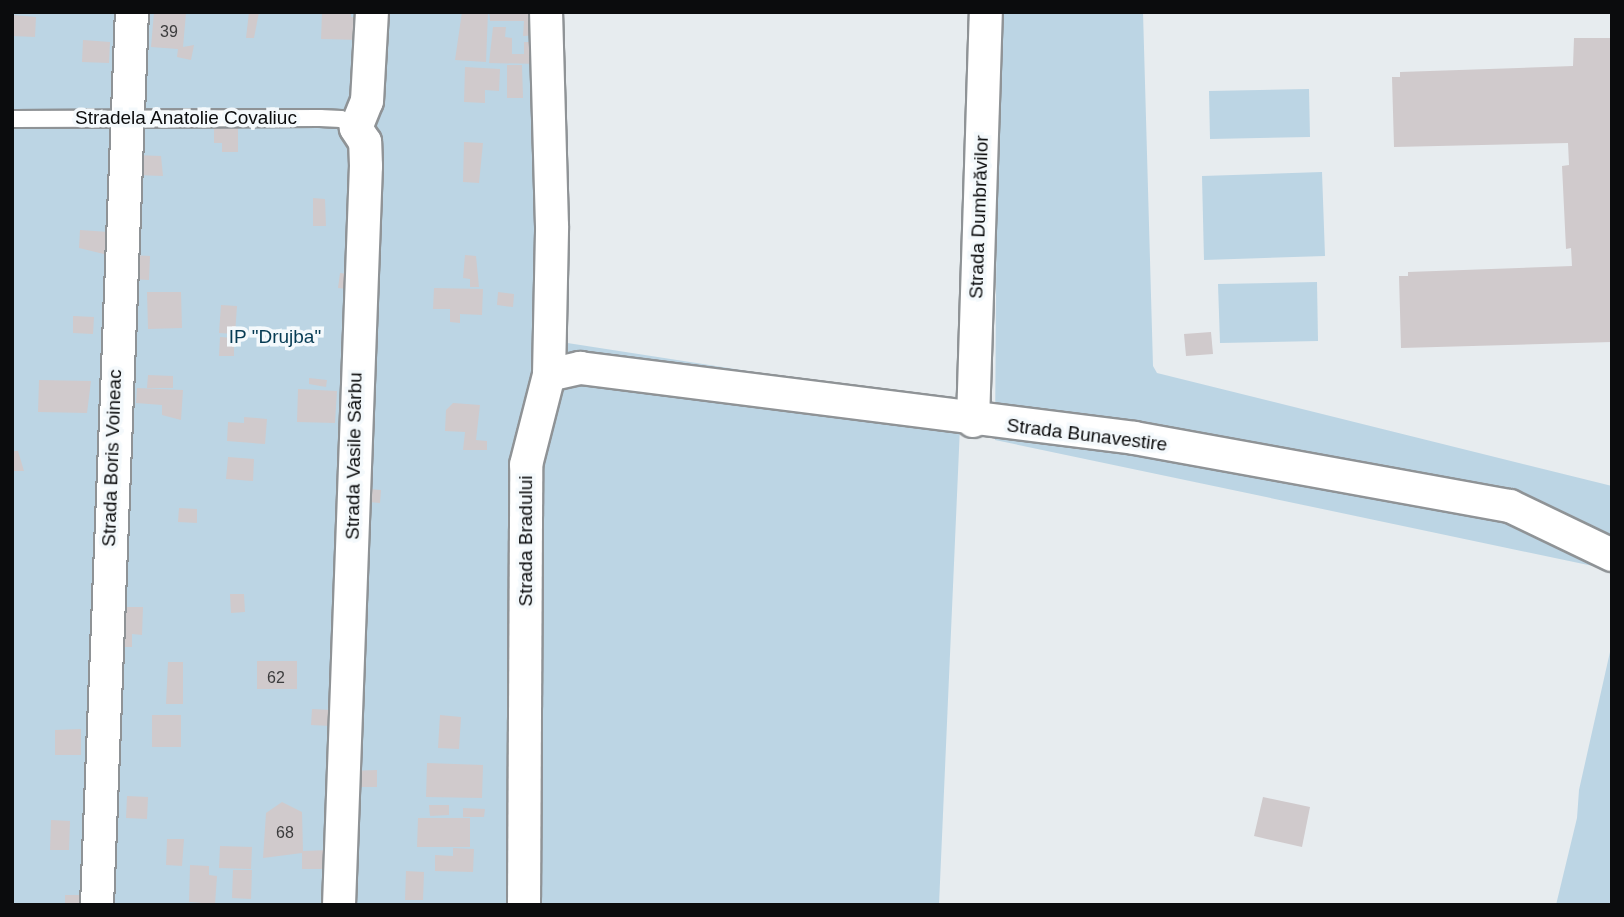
<!DOCTYPE html>
<meta charset="utf-8">
<style>
body{margin:0}
#map{position:relative;width:1624px;height:917px;overflow:hidden;background:#e7ecef;font-family:Arial,sans-serif}
div>[style]{position:absolute}
.green>*{inset:0;background:#bcd5e4}
.building>*{inset:0;background:#d0cacc}
.roads{filter:drop-shadow(2px 0 #8f9396) drop-shadow(-2px 0 #8f9396) drop-shadow(0 2px #8f9396) drop-shadow(0 -2px #8f9396)}
.lane>*{height:16px;margin:-8px;padding:0 8px;transform-origin:8px;border-radius:8px;background:#fff}
.street>*{height:32px;margin:-16px;padding:0 16px;transform-origin:16px;border-radius:16px;background:#fff}
span{translate:-50% -50%;white-space:nowrap;text-align:center;line-height:1.15;-webkit-text-stroke:7px #f4f9fc;paint-order:stroke}
.number-label{font-size:16px;color:#3c3c3d}
.number-label span{-webkit-text-stroke-width:0}
.street-label{font-size:19px;color:#0b0c0d}
.park-label{font-size:19px;color:#063b53}
.frame{position:absolute;inset:0;border:14px solid #0b0c0d;pointer-events:none}
</style>
<div id="map">
<div class="green">
<div style="clip-path:polygon(12px 12px,534px 12px,561px 342px,961px 404px,939px 905px,12px 905px)"></div>
<div style="clip-path:polygon(998px 12px,1143px 12px,1153px 366px,1157px 373px,1612px 486px,1612px 570px,995px 440px)"></div>
<div style="clip-path:polygon(1309px 89px,1310px 137px,1210px 139px,1209px 91px)"></div>
<div style="clip-path:polygon(1322px 172px,1325px 256px,1204px 260px,1202px 176px)"></div>
<div style="clip-path:polygon(1317px 282px,1318px 341px,1220px 343px,1218px 284px)"></div>
<div style="clip-path:polygon(1612px 643px,1612px 905px,1556px 905px,1577px 818px,1579px 790px)"></div>
</div>
<div class="building">
<div style="clip-path:polygon(154px 12px,186px 13px,183px 47px,194px 45px,191px 60px,177px 57px,178px 49px,151px 47px)"></div>
<div style="clip-path:polygon(249px 12px,259px 12px,254px 38px,246px 38px)"></div>
<div style="clip-path:polygon(322px 12px,351px 12px,351px 17px,361px 18px,360px 40px,321px 39px)"></div>
<div style="clip-path:polygon(462px 12px,488px 12px,486px 62px,455px 60px)"></div>
<div style="clip-path:polygon(489px 12px,537px 12px,539px 35px,523px 36px,524px 21px,490px 21px)"></div>
<div style="clip-path:polygon(13px 15px,36px 17px,35px 37px,12px 36px)"></div>
<div style="clip-path:polygon(493px 27px,506px 27px,505px 37px,512px 38px,512px 54px,524px 54px,524px 42px,540px 42px,540px 64px,489px 63px)"></div>
<div style="clip-path:polygon(1574px 38px,1612px 38px,1612px 342px,1401px 348px,1399px 276px,1408px 276px,1408px 272px,1572px 266px,1571px 248px,1566px 249px,1562px 166px,1569px 165px,1568px 143px,1394px 147px,1392px 77px,1400px 77px,1400px 72px,1573px 66px)"></div>
<div style="clip-path:polygon(83px 40px,110px 42px,109px 63px,82px 62px)"></div>
<div style="clip-path:polygon(507px 65px,522px 65px,523px 98px,507px 98px)"></div>
<div style="clip-path:polygon(465px 67px,500px 69px,499px 91px,485px 90px,485px 103px,464px 102px)"></div>
<div style="clip-path:polygon(214px 127px,238px 127px,238px 152px,222px 152px,222px 143px,214px 143px)"></div>
<div style="clip-path:polygon(464px 142px,483px 143px,479px 183px,463px 182px)"></div>
<div style="clip-path:polygon(136px 155px,161px 156px,163px 176px,135px 175px)"></div>
<div style="clip-path:polygon(313px 198px,325px 199px,326px 226px,313px 226px)"></div>
<div style="clip-path:polygon(80px 230px,109px 232px,108px 255px,79px 248px)"></div>
<div style="clip-path:polygon(132px 255px,150px 256px,149px 280px,131px 279px)"></div>
<div style="clip-path:polygon(465px 255px,476px 256px,479px 287px,470px 287px,470px 279px,463px 278px)"></div>
<div style="clip-path:polygon(340px 273px,348px 274px,346px 289px,338px 288px)"></div>
<div style="clip-path:polygon(434px 288px,483px 289px,482px 315px,460px 314px,460px 323px,450px 322px,450px 309px,433px 309px)"></div>
<div style="clip-path:polygon(147px 292px,181px 292px,182px 328px,148px 329px)"></div>
<div style="clip-path:polygon(498px 292px,514px 294px,513px 307px,497px 305px)"></div>
<div style="clip-path:polygon(221px 305px,237px 306px,235px 334px,219px 333px)"></div>
<div style="clip-path:polygon(73px 316px,94px 317px,93px 334px,73px 333px)"></div>
<div style="clip-path:polygon(1211px 332px,1213px 354px,1186px 356px,1184px 334px)"></div>
<div style="clip-path:polygon(220px 337px,234px 338px,234px 356px,219px 356px)"></div>
<div style="clip-path:polygon(148px 375px,173px 376px,173px 388px,147px 388px)"></div>
<div style="clip-path:polygon(309px 378px,327px 380px,326px 387px,309px 384px)"></div>
<div style="clip-path:polygon(39px 380px,91px 381px,87px 413px,38px 412px)"></div>
<div style="clip-path:polygon(137px 388px,183px 390px,181px 420px,162px 415px,162px 405px,136px 403px)"></div>
<div style="clip-path:polygon(298px 389px,337px 391px,335px 423px,297px 422px)"></div>
<div style="clip-path:polygon(453px 403px,480px 405px,476px 440px,487px 441px,487px 450px,463px 450px,465px 432px,445px 431px,446px 410px)"></div>
<div style="clip-path:polygon(244px 417px,267px 419px,265px 444px,227px 441px,228px 422px,244px 423px)"></div>
<div style="clip-path:polygon(12px 451px,18px 451px,24px 471px,12px 471px)"></div>
<div style="clip-path:polygon(228px 457px,254px 459px,253px 481px,226px 479px)"></div>
<div style="clip-path:polygon(369px 489px,381px 490px,380px 503px,368px 502px)"></div>
<div style="clip-path:polygon(179px 508px,197px 509px,197px 523px,178px 522px)"></div>
<div style="clip-path:polygon(230px 594px,244px 594px,245px 612px,231px 613px)"></div>
<div style="clip-path:polygon(117px 607px,143px 607px,142px 635px,132px 634px,132px 647px,116px 647px)"></div>
<div style="clip-path:polygon(257px 661px,297px 661px,297px 689px,257px 689px)"></div>
<div style="clip-path:polygon(168px 662px,183px 662px,183px 704px,166px 704px)"></div>
<div style="clip-path:polygon(312px 709px,333px 710px,331px 726px,311px 725px)"></div>
<div style="clip-path:polygon(152px 715px,181px 715px,181px 747px,152px 747px)"></div>
<div style="clip-path:polygon(440px 715px,461px 717px,459px 749px,438px 748px)"></div>
<div style="clip-path:polygon(81px 729px,81px 755px,55px 755px,55px 730px)"></div>
<div style="clip-path:polygon(427px 763px,483px 765px,482px 798px,426px 797px)"></div>
<div style="clip-path:polygon(377px 770px,377px 787px,351px 787px,351px 771px)"></div>
<div style="clip-path:polygon(127px 796px,148px 797px,147px 819px,126px 818px)"></div>
<div style="clip-path:polygon(1263px 797px,1310px 807px,1302px 847px,1254px 836px)"></div>
<div style="clip-path:polygon(282px 802px,302px 812px,303px 851px,329px 850px,330px 869px,302px 869px,302px 853px,263px 858px,266px 813px)"></div>
<div style="clip-path:polygon(429px 805px,449px 805px,449px 815px,430px 816px)"></div>
<div style="clip-path:polygon(463px 808px,485px 809px,484px 817px,463px 817px)"></div>
<div style="clip-path:polygon(418px 818px,470px 818px,470px 847px,417px 847px)"></div>
<div style="clip-path:polygon(51px 820px,70px 821px,69px 850px,50px 850px)"></div>
<div style="clip-path:polygon(167px 839px,184px 839px,182px 866px,166px 865px)"></div>
<div style="clip-path:polygon(220px 846px,252px 847px,251px 869px,219px 868px)"></div>
<div style="clip-path:polygon(453px 848px,474px 849px,473px 872px,435px 871px,435px 855px,453px 856px)"></div>
<div style="clip-path:polygon(190px 865px,209px 866px,209px 875px,217px 876px,215px 904px,189px 902px)"></div>
<div style="clip-path:polygon(233px 870px,252px 870px,251px 899px,232px 898px)"></div>
<div style="clip-path:polygon(406px 871px,424px 872px,423px 900px,405px 900px)"></div>
<div style="clip-path:polygon(65px 895px,81px 895px,81px 905px,65px 905px)"></div>
</div>
<div class="roads">
<div class="lane">
<div style="left:12px;top:119px;width:308px;rotate:-0.2deg"></div>
<div style="left:320px;top:118px;width:21px;rotate:3deg"></div>
<div style="left:341px;top:119px;width:17px;rotate:31deg"></div>
</div>
<div class="street">
<div style="left:549px;top:375px;width:32px;rotate:-13deg"></div>
<div style="left:580px;top:368px;width:559px;rotate:7.19deg"></div>
<div style="left:1135px;top:438px;width:381px;rotate:10.3deg"></div>
<div style="left:1510px;top:506px;width:113px;rotate:25.7deg"></div>
<div style="left:973px;top:421px;width:409px;rotate:-88.2deg"></div>
<div style="left:97px;top:905px;width:894px;rotate:-87.76deg"></div>
<div style="left:339px;top:905px;width:739px;rotate:-87.91deg"></div>
<div style="left:366px;top:166px;width:24px;rotate:-92deg"></div>
<div style="left:365px;top:142px;width:17px;rotate:-123deg"></div>
<div style="left:356px;top:128px;width:29px;rotate:-68deg"></div>
<div style="left:367px;top:101px;width:89px;rotate:-86.8deg"></div>
<div style="left:524px;top:905px;width:440px;rotate:-89.7deg"></div>
<div style="left:526px;top:465px;width:93px;rotate:-75.7deg"></div>
<div style="left:549px;top:375px;width:149px;rotate:-88.8deg"></div>
<div style="left:552px;top:226px;width:214px;rotate:-91.6deg"></div>
</div>
</div>
<div class="number-label">
<span style="left:169px;top:32px">39</span>
<span style="left:276px;top:678px">62</span>
<span style="left:285px;top:833px">68</span>
</div>
<div class="street-label">
<span style="left:186px;top:118px">Stradela Anatolie Covaliuc</span>
<span style="left:979px;top:217px;rotate:-88deg">Strada Dumbrăvilor</span>
<span style="left:1087px;top:435px;rotate:7deg">Strada Bunavestire</span>
<span style="left:354px;top:456px;rotate:-89deg">Strada Vasile Sârbu</span>
<span style="left:112px;top:458px;rotate:-88deg">Strada Boris Voineac</span>
<span style="left:526px;top:541px;rotate:-90deg">Strada Bradului</span>
</div>
<div class="park-label">
<span style="left:275px;top:337px">IP "Drujba"</span>
</div>
<div class="frame"></div>
</div>
